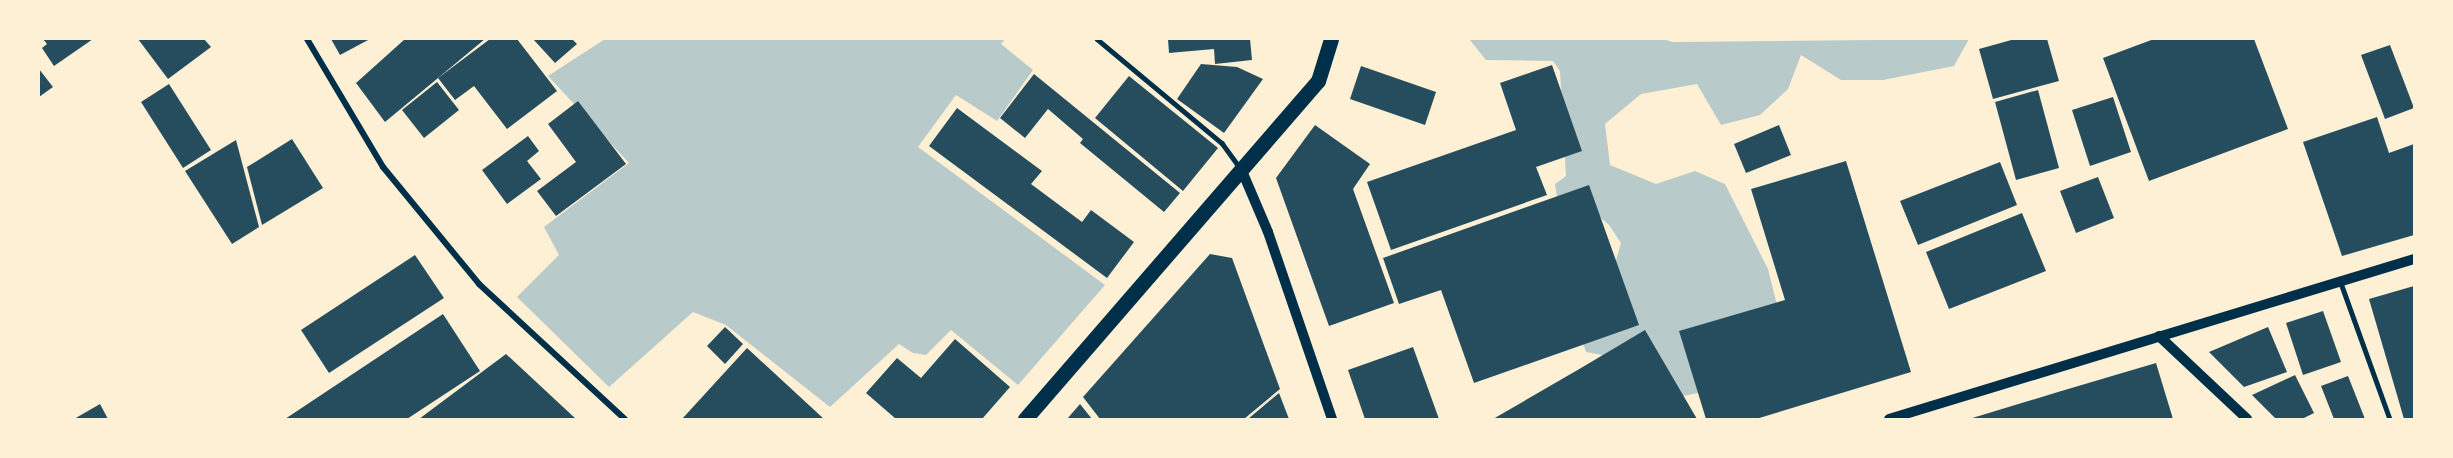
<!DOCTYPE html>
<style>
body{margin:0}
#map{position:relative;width:2453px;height:458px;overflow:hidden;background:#fdf0d5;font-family:"Noto Sans",sans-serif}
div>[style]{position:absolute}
.green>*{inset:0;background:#b9caca}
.building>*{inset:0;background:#264d5e}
.service>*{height:4.5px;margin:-2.25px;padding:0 2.25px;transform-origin:2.25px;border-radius:2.25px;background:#003049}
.minor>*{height:6px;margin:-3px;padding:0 3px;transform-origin:3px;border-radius:3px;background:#003049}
.tertiary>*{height:10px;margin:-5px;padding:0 5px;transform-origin:5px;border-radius:5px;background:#003049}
.primary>*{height:15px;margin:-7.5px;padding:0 7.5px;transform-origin:7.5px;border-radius:7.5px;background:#003049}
span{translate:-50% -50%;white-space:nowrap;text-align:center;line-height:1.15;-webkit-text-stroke:6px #fdf0d5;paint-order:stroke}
.frame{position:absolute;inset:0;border:40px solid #fdf0d5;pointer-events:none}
</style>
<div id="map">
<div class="green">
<div style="clip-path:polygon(605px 39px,1005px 39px,1001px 44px,1033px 70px,997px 121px,956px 95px,918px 147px,1105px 285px,1018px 385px,951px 330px,926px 355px,913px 353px,899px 344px,830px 407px,726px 325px,693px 312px,609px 387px,517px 297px,559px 255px,544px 227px,629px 163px,548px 76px)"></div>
<div style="clip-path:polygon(1469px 39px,1664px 39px,1672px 42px,1969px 39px,1954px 66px,1883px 80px,1841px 80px,1801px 55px,1788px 89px,1760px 115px,1721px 125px,1697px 84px,1641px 94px,1605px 124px,1610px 165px,1656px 184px,1695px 171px,1725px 184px,1768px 269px,1777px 305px,1716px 389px,1670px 399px,1613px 357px,1586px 352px,1573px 314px,1609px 285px,1621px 243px,1609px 225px,1585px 204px,1558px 204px,1555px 184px,1566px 176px,1560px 71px,1553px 61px,1486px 60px)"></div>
</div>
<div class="building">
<div style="clip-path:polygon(43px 39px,93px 39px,54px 66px,42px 48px,47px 44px)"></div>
<div style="clip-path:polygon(138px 39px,204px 39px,211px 47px,168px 79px)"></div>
<div style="clip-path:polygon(331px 39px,370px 39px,340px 55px)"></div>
<div style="clip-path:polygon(405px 39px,485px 39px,385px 122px,356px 83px)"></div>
<div style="clip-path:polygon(490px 39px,517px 39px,557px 91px,507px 129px,474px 86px,455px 100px,438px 78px)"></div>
<div style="clip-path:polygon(533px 39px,572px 39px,577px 44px,555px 63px)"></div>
<div style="clip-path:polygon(1168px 39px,1250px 39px,1252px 60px,1215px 64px,1214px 49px,1169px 53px)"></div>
<div style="clip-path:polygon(2015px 39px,2047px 39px,2059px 81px,1993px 99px,1979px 49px)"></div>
<div style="clip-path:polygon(2154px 39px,2254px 39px,2288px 129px,2149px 181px,2103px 58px)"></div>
<div style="clip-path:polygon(2390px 45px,2414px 108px,2385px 119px,2361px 55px)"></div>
<div style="clip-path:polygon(1201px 64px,1237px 67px,1263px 79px,1224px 133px,1177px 99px)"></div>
<div style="clip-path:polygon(1552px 65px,1582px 151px,1536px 167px,1547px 195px,1391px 250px,1367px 182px,1516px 130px,1500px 83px)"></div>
<div style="clip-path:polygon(1361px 66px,1436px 92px,1425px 125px,1350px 99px)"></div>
<div style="clip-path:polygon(39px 69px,53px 87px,39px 97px)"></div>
<div style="clip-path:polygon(1034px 74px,1180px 193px,1164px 212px,1080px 143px,1083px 139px,1048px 109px,1025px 138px,1000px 118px)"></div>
<div style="clip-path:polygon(1129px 76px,1218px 148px,1183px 191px,1095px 118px)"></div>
<div style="clip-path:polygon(437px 82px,459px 110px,424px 138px,402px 110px)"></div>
<div style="clip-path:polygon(169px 84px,211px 150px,183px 168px,141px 102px)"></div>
<div style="clip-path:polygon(2038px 90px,2059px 168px,2016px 180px,1995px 102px)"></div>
<div style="clip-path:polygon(2113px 97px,2131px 152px,2090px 166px,2072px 110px)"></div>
<div style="clip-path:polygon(578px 101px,626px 164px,556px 216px,537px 191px,576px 162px,548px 124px)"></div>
<div style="clip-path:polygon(957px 108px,1042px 171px,1031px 184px,1082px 222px,1091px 210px,1134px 242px,1107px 278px,929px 146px)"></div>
<div style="clip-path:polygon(2377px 117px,2389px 153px,2414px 144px,2414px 235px,2342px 256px,2303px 142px)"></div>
<div style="clip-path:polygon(1315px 125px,1370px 164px,1353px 189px,1394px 303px,1329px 326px,1276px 178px)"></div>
<div style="clip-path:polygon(1779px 125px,1791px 155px,1746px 173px,1734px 144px)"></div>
<div style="clip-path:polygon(528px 136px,539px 151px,527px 161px,541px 179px,507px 204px,482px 170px)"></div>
<div style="clip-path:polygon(292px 139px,323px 188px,262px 225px,247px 167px)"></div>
<div style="clip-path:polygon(236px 140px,259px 227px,232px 244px,185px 171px)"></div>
<div style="clip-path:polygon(1846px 161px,1911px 372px,1756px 419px,1706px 419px,1679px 331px,1785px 300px,1751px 189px)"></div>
<div style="clip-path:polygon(2000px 162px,2017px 205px,1918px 245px,1900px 201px)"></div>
<div style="clip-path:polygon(2098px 177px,2114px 218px,2076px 233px,2060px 191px)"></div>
<div style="clip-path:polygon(1589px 185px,1639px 325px,1474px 383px,1441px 290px,1399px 304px,1383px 258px)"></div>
<div style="clip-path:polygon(2022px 213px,2046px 271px,1949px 309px,1926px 252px)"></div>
<div style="clip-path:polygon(1210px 254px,1232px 258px,1280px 389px,1244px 419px,1100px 419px,1083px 397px)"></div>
<div style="clip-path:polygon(415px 255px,444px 298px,329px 373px,301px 330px)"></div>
<div style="clip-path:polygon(2414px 286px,2414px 419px,2404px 419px,2369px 299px)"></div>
<div style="clip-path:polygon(2323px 311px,2341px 362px,2303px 375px,2286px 323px)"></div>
<div style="clip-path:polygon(443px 314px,480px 371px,407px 419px,285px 419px)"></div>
<div style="clip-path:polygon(725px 327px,743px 344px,725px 364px,707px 346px)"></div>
<div style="clip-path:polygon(2268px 327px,2287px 372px,2244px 387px,2209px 352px)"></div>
<div style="clip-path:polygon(1645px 330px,1697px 419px,1493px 419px,1581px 368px)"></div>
<div style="clip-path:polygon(955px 339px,1010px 387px,982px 419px,896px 419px,866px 393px,897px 358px,921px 378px)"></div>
<div style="clip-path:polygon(1413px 347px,1439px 419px,1365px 419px,1348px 370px)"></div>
<div style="clip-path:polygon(747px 348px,824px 419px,682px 419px)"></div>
<div style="clip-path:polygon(506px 354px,576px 419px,419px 419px)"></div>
<div style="clip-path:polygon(2156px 363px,2173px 419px,1969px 419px,2058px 392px)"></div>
<div style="clip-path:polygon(2295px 375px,2314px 413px,2302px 419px,2276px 419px,2252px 395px)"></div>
<div style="clip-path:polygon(2348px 376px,2365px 419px,2334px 419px,2321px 386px)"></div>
<div style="clip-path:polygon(1279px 393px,1289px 419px,1248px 419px)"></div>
<div style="clip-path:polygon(100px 404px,108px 419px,74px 419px)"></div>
<div style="clip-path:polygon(1080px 404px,1092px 419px,1067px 419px)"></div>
</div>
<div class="service">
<div style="left:1097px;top:39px;width:163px;rotate:39.8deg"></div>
<div style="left:1222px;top:143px;width:29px;rotate:54deg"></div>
<div style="left:2341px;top:283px;width:145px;rotate:70.2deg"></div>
</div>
<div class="minor">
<div style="left:307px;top:39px;width:149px;rotate:59.3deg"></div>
<div style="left:383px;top:167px;width:151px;rotate:50.6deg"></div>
<div style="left:479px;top:284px;width:199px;rotate:42.8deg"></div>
</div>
<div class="tertiary">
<div style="left:1242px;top:171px;width:66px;rotate:66.9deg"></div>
<div style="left:1268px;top:232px;width:198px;rotate:71.1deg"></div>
<div style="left:2159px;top:336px;width:121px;rotate:43.3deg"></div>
<div style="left:1889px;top:419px;width:549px;rotate:-16.95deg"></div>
</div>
<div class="primary">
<div style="left:1025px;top:419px;width:447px;rotate:-49.1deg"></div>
<div style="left:1318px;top:81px;width:44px;rotate:-72.8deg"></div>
</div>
<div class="frame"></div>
</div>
